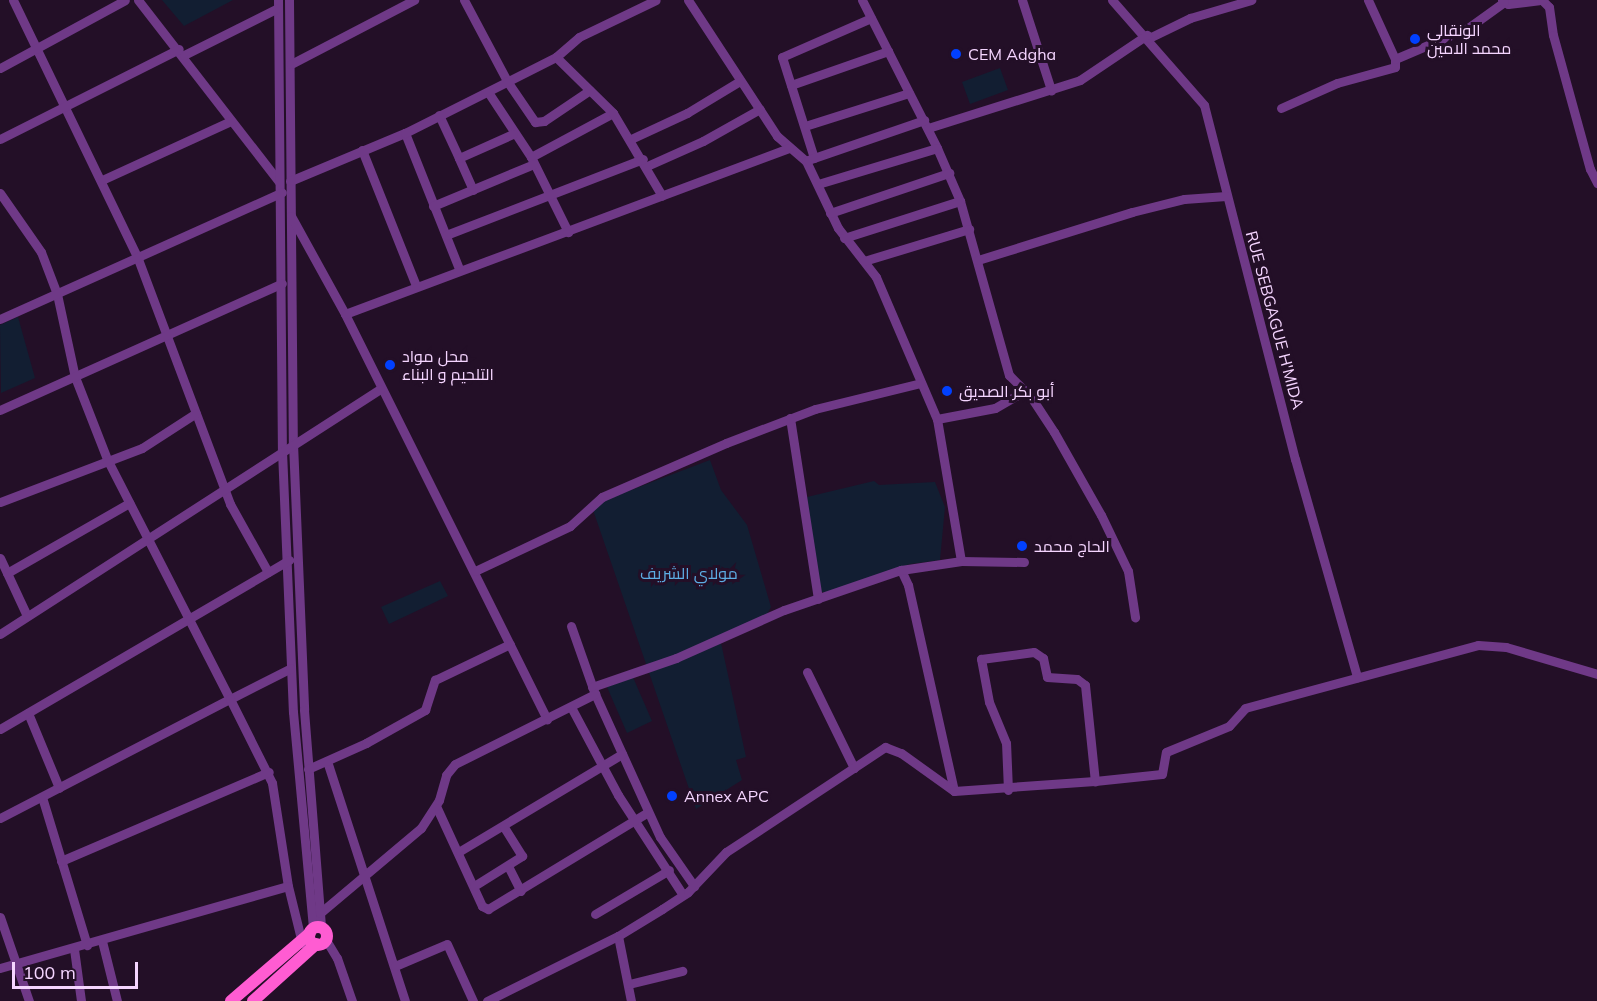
<!DOCTYPE html>
<meta charset="utf-8">
<style>
body{margin:0}
#map{position:relative;width:1597px;height:1001px;overflow:hidden;background:#230f27;font-family:Mulish,Cairo,sans-serif}
div>[style]{position:absolute}
.green>*{inset:0;background:#121e32}
.minor>*{height:9px;margin:-4.5px;padding:0 4.5px;transform-origin:4.5px;border-radius:4.5px;background:#6f3987}
.major>*{height:12px;margin:-6px;padding:0 6px;transform-origin:6px;border-radius:6px;background:#ff5cd2}
.major>.ring{margin:-6px;padding:0;box-sizing:content-box;background:none;border:12px solid #ff5cd2;border-radius:50%}
.dots>*{width:16px;height:16px;translate:-50% -50%;box-sizing:border-box;border:3px solid #230f27;border-radius:50%}
span{translate:-50% -50%;white-space:nowrap;text-align:center;line-height:1.15;-webkit-text-stroke:6px #230f27;paint-order:stroke}
.poi-label{font-size:16px;color:#f5d5ff}
.left{translate:0 -50%;text-align:left}
.street-label{font-size:16px;color:#f5d5ff}
.park-label{font-size:16px;color:#5dade3}
.scale{position:absolute;left:12px;top:962px;width:126px;height:27px;box-sizing:border-box;border:3px solid #f5d5ff;border-top:0;padding-left:8px;font-size:18px;line-height:21px;white-space:nowrap;color:#f5d5ff;-webkit-text-stroke:4px #230f27;paint-order:stroke}
</style>
<div id="map">
<div class="green">
<div style="clip-path:polygon(162px 0,233px 0,184px 26px)"></div>
<div style="clip-path:polygon(1000px 68px,1008px 90px,970px 104px,962px 82px)"></div>
<div style="clip-path:polygon(18px 317px,35px 378px,1px 393px,0 325px)"></div>
<div style="clip-path:polygon(710px 460px,721px 490px,747px 525px,771px 607px,767px 614px,700px 650px,721px 643px,746px 757px,736px 760px,742px 780px,696px 809px,593px 510px,602px 501px)"></div>
<div style="clip-path:polygon(874px 481px,879px 485px,935px 482px,945px 507px,940px 560px,910px 564px,834px 592px,822px 592px,817px 586px,807px 497px)"></div>
<div style="clip-path:polygon(440px 581px,448px 596px,389px 624px,381px 607px)"></div>
<div style="clip-path:polygon(632px 675px,652px 721px,627px 733px,607px 687px)"></div>
</div>
<div class="minor">
<div style="left:13px;top:0;width:288px;rotate:64.2deg"></div>
<div style="left:138px;top:259px;width:262px;rotate:69.4deg"></div>
<div style="left:230px;top:504px;width:78px;rotate:60.8deg"></div>
<div style="left:138px;top:0;width:230px;rotate:52.2deg"></div>
<div style="left:278px;top:0;width:451px;rotate:89.5deg"></div>
<div style="left:282px;top:451px;width:261px;rotate:87.6deg"></div>
<div style="left:293px;top:712px;width:217px;rotate:84.7deg"></div>
<div style="left:289px;top:0;width:443px;rotate:89.5deg"></div>
<div style="left:293px;top:443px;width:267px;rotate:87.6deg"></div>
<div style="left:304px;top:710px;width:218px;rotate:85.5deg"></div>
<div style="left:464px;top:0;width:92px;rotate:62deg"></div>
<div style="left:507px;top:81px;width:50px;rotate:55.7deg"></div>
<div style="left:535px;top:122px;width:9px;rotate:-6deg"></div>
<div style="left:544px;top:121px;width:55px;rotate:-34deg"></div>
<div style="left:688px;top:0;width:163px;rotate:56.8deg"></div>
<div style="left:777px;top:136px;width:38px;rotate:41deg"></div>
<div style="left:806px;top:161px;width:74px;rotate:64.5deg"></div>
<div style="left:838px;top:228px;width:62px;rotate:52.2deg"></div>
<div style="left:876px;top:277px;width:155px;rotate:66.8deg"></div>
<div style="left:937px;top:419px;width:144px;rotate:80.4deg"></div>
<div style="left:862px;top:0;width:166px;rotate:63.1deg"></div>
<div style="left:937px;top:148px;width:58px;rotate:66.5deg"></div>
<div style="left:960px;top:201px;width:181px;rotate:74.3deg"></div>
<div style="left:1009px;top:375px;width:31px;rotate:45deg"></div>
<div style="left:1031px;top:397px;width:42px;rotate:56.7deg"></div>
<div style="left:1054px;top:432px;width:95px;rotate:60.5deg"></div>
<div style="left:1101px;top:515px;width:62px;rotate:64.3deg"></div>
<div style="left:1128px;top:571px;width:47px;rotate:81.3deg"></div>
<div style="left:1022px;top:0;width:95px;rotate:72.1deg"></div>
<div style="left:1112px;top:0;width:140px;rotate:48.8deg"></div>
<div style="left:1204px;top:105px;width:366px;rotate:75.6deg"></div>
<div style="left:1295px;top:459px;width:227px;rotate:74.1deg"></div>
<div style="left:1502px;top:0;width:7px;rotate:34deg"></div>
<div style="left:1508px;top:4px;width:31px;rotate:-7deg"></div>
<div style="left:1542px;top:0;width:10px;rotate:45deg"></div>
<div style="left:1549px;top:7px;width:28px;rotate:82deg"></div>
<div style="left:1553px;top:35px;width:139px;rotate:74.6deg"></div>
<div style="left:1590px;top:169px;width:16px;rotate:63deg"></div>
<div style="left:1149px;top:38px;width:46px;rotate:-26deg"></div>
<div style="left:1190px;top:18px;width:64px;rotate:-16.4deg"></div>
<div style="left:184px;top:55px;width:105px;rotate:-26.6deg"></div>
<div style="left:556px;top:57px;width:30px;rotate:-41deg"></div>
<div style="left:579px;top:37px;width:85px;rotate:-25.7deg"></div>
<div style="left:1395px;top:59px;width:79px;rotate:-23deg"></div>
<div style="left:1468px;top:28px;width:44px;rotate:-35.8deg"></div>
<div style="left:291px;top:64px;width:139px;rotate:-27.5deg"></div>
<div style="left:0;top:68px;width:142px;rotate:-28.5deg"></div>
<div style="left:791px;top:85px;width:103px;rotate:-19.3deg"></div>
<div style="left:488px;top:92px;width:78px;rotate:56.5deg"></div>
<div style="left:531px;top:157px;width:84px;rotate:63.7deg"></div>
<div style="left:1281px;top:108px;width:61px;rotate:-24.1deg"></div>
<div style="left:1337px;top:83px;width:60px;rotate:-15.4deg"></div>
<div style="left:1395px;top:67px;width:8px;rotate:-90deg"></div>
<div style="left:1395px;top:59px;width:65px;rotate:-114.6deg"></div>
<div style="left:439px;top:115px;width:47px;rotate:65.1deg"></div>
<div style="left:805px;top:126px;width:109px;rotate:-17.6deg"></div>
<div style="left:928px;top:128px;width:159px;rotate:-17.5deg"></div>
<div style="left:1080px;top:80px;width:81px;rotate:-33.9deg"></div>
<div style="left:405px;top:133px;width:146px;rotate:68.3deg"></div>
<div style="left:0;top:139px;width:200px;rotate:-26.7deg"></div>
<div style="left:631px;top:139px;width:62px;rotate:-24.9deg"></div>
<div style="left:687px;top:113px;width:62px;rotate:-31.1deg"></div>
<div style="left:362px;top:150px;width:146px;rotate:68.3deg"></div>
<div style="left:531px;top:157px;width:93px;rotate:-28.2deg"></div>
<div style="left:814px;top:158px;width:106px;rotate:-107.6deg"></div>
<div style="left:782px;top:57px;width:97px;rotate:-23.7deg"></div>
<div style="left:808px;top:160px;width:123px;rotate:-19deg"></div>
<div style="left:647px;top:166px;width:61px;rotate:-24.1deg"></div>
<div style="left:703px;top:141px;width:65px;rotate:-29.3deg"></div>
<div style="left:102px;top:180px;width:142px;rotate:-24.6deg"></div>
<div style="left:290px;top:181px;width:125px;rotate:-22.7deg"></div>
<div style="left:405px;top:133px;width:169px;rotate:-26.7deg"></div>
<div style="left:556px;top:57px;width:80px;rotate:44.5deg"></div>
<div style="left:613px;top:113px;width:96px;rotate:59.4deg"></div>
<div style="left:818px;top:184px;width:124px;rotate:-16.8deg"></div>
<div style="left:473px;top:190px;width:35px;rotate:-114deg"></div>
<div style="left:459px;top:158px;width:59px;rotate:-24deg"></div>
<div style="left:0;top:193px;width:72px;rotate:55.2deg"></div>
<div style="left:41px;top:252px;width:45px;rotate:69.1deg"></div>
<div style="left:57px;top:294px;width:85px;rotate:77.8deg"></div>
<div style="left:75px;top:377px;width:88px;rotate:68.7deg"></div>
<div style="left:107px;top:459px;width:270px;rotate:62.9deg"></div>
<div style="left:230px;top:699px;width:68px;rotate:-26.9deg"></div>
<div style="left:433px;top:206px;width:109px;rotate:-22.6deg"></div>
<div style="left:830px;top:213px;width:126px;rotate:-18.6deg"></div>
<div style="left:291px;top:216px;width:112px;rotate:61.1deg"></div>
<div style="left:345px;top:314px;width:453px;rotate:63.5deg"></div>
<div style="left:446px;top:235px;width:211px;rotate:-21.1deg"></div>
<div style="left:844px;top:238px;width:122px;rotate:-17.7deg"></div>
<div style="left:978px;top:260px;width:161px;rotate:-17.3deg"></div>
<div style="left:1132px;top:212px;width:54px;rotate:-14deg"></div>
<div style="left:1184px;top:199px;width:42px;rotate:-4.1deg"></div>
<div style="left:864px;top:261px;width:110px;rotate:-16.9deg"></div>
<div style="left:345px;top:314px;width:474px;rotate:-20.5deg"></div>
<div style="left:0;top:319px;width:309px;rotate:-24.2deg"></div>
<div style="left:0;top:410px;width:309px;rotate:-24.2deg"></div>
<div style="left:790px;top:418px;width:183px;rotate:81.2deg"></div>
<div style="left:937px;top:419px;width:59px;rotate:-10.7deg"></div>
<div style="left:995px;top:408px;width:36px;rotate:-30deg"></div>
<div style="left:0;top:502px;width:152px;rotate:-20.8deg"></div>
<div style="left:142px;top:448px;width:64px;rotate:-32.9deg"></div>
<div style="left:0;top:558px;width:64px;rotate:65deg"></div>
<div style="left:901px;top:570px;width:17px;rotate:65deg"></div>
<div style="left:908px;top:585px;width:211px;rotate:77.4deg"></div>
<div style="left:475px;top:571px;width:105px;rotate:-25.3deg"></div>
<div style="left:570px;top:526px;width:43px;rotate:-42.2deg"></div>
<div style="left:602px;top:497px;width:135px;rotate:-23.5deg"></div>
<div style="left:726px;top:443px;width:95px;rotate:-20.9deg"></div>
<div style="left:815px;top:409px;width:109px;rotate:-13.8deg"></div>
<div style="left:7px;top:573px;width:141px;rotate:-29.8deg"></div>
<div style="left:571px;top:626px;width:72px;rotate:70.6deg"></div>
<div style="left:595px;top:694px;width:157px;rotate:65.6deg"></div>
<div style="left:660px;top:837px;width:60px;rotate:55.2deg"></div>
<div style="left:0;top:634px;width:452px;rotate:-32.8deg"></div>
<div style="left:807px;top:672px;width:107px;rotate:63.9deg"></div>
<div style="left:592px;top:687px;width:89px;rotate:-19deg"></div>
<div style="left:676px;top:658px;width:118px;rotate:-24deg"></div>
<div style="left:784px;top:610px;width:124px;rotate:-18.9deg"></div>
<div style="left:901px;top:570px;width:61px;rotate:-8.5deg"></div>
<div style="left:961px;top:561px;width:63px;rotate:0.9deg"></div>
<div style="left:571px;top:707px;width:100px;rotate:61.9deg"></div>
<div style="left:618px;top:795px;width:119px;rotate:57deg"></div>
<div style="left:28px;top:713px;width:81px;rotate:67.5deg"></div>
<div style="left:0;top:729px;width:335px;rotate:-30.3deg"></div>
<div style="left:327px;top:761px;width:252px;rotate:72deg"></div>
<div style="left:308px;top:769px;width:64px;rotate:-24.1deg"></div>
<div style="left:366px;top:743px;width:68px;rotate:-29.2deg"></div>
<div style="left:425px;top:710px;width:32px;rotate:-72deg"></div>
<div style="left:435px;top:680px;width:83px;rotate:-25.6deg"></div>
<div style="left:1008px;top:790px;width:47px;rotate:-92.4deg"></div>
<div style="left:1006px;top:743px;width:44px;rotate:-112.5deg"></div>
<div style="left:989px;top:702px;width:44px;rotate:-100.5deg"></div>
<div style="left:981px;top:659px;width:53px;rotate:-7.5deg"></div>
<div style="left:1034px;top:652px;width:11px;rotate:34deg"></div>
<div style="left:1043px;top:658px;width:19px;rotate:78deg"></div>
<div style="left:1047px;top:677px;width:30px;rotate:4deg"></div>
<div style="left:1077px;top:679px;width:10px;rotate:37deg"></div>
<div style="left:1085px;top:685px;width:97px;rotate:84.1deg"></div>
<div style="left:42px;top:797px;width:155px;rotate:73.1deg"></div>
<div style="left:436px;top:806px;width:110px;rotate:65.3deg"></div>
<div style="left:482px;top:906px;width:7px;rotate:27deg"></div>
<div style="left:488px;top:909px;width:187px;rotate:-31.2deg"></div>
<div style="left:0;top:818px;width:259px;rotate:-27.4deg"></div>
<div style="left:230px;top:699px;width:94px;rotate:63.4deg"></div>
<div style="left:272px;top:783px;width:104px;rotate:81.2deg"></div>
<div style="left:288px;top:886px;width:59px;rotate:76.2deg"></div>
<div style="left:460px;top:851px;width:189px;rotate:-30.9deg"></div>
<div style="left:61px;top:861px;width:226px;rotate:-23.2deg"></div>
<div style="left:508px;top:866px;width:28px;rotate:63deg"></div>
<div style="left:474px;top:886px;width:57px;rotate:-32deg"></div>
<div style="left:522px;top:856px;width:34px;rotate:-122deg"></div>
<div style="left:320px;top:913px;width:132px;rotate:-40.1deg"></div>
<div style="left:421px;top:828px;width:33px;rotate:-57deg"></div>
<div style="left:439px;top:800px;width:26px;rotate:-74deg"></div>
<div style="left:446px;top:775px;width:14px;rotate:-51deg"></div>
<div style="left:455px;top:764px;width:157px;rotate:-26.6deg"></div>
<div style="left:595px;top:914px;width:86px;rotate:-30.7deg"></div>
<div style="left:0;top:917px;width:89px;rotate:71deg"></div>
<div style="left:618px;top:936px;width:66px;rotate:78.7deg"></div>
<div style="left:326px;top:940px;width:21px;rotate:59deg"></div>
<div style="left:337px;top:958px;width:46px;rotate:70.8deg"></div>
<div style="left:102px;top:941px;width:62px;rotate:76deg"></div>
<div style="left:74px;top:949px;width:52px;rotate:82.3deg"></div>
<div style="left:395px;top:966px;width:56px;rotate:-22.9deg"></div>
<div style="left:447px;top:944px;width:63px;rotate:65.5deg"></div>
<div style="left:0;top:968px;width:299px;rotate:-15.9deg"></div>
<div style="left:629px;top:984px;width:55px;rotate:-13.8deg"></div>
<div style="left:487px;top:1001px;width:146px;rotate:-26.4deg"></div>
<div style="left:618px;top:936px;width:52px;rotate:-31.5deg"></div>
<div style="left:662px;top:909px;width:31px;rotate:-33deg"></div>
<div style="left:688px;top:892px;width:55px;rotate:-46.5deg"></div>
<div style="left:726px;top:852px;width:191px;rotate:-33.4deg"></div>
<div style="left:885px;top:747px;width:17px;rotate:21deg"></div>
<div style="left:901px;top:753px;width:65px;rotate:35.6deg"></div>
<div style="left:954px;top:791px;width:141px;rotate:-4.1deg"></div>
<div style="left:1095px;top:781px;width:67px;rotate:-6deg"></div>
<div style="left:1162px;top:774px;width:22px;rotate:-80deg"></div>
<div style="left:1166px;top:752px;width:68px;rotate:-22.4deg"></div>
<div style="left:1229px;top:726px;width:24px;rotate:-48deg"></div>
<div style="left:1245px;top:708px;width:241px;rotate:-15.1deg"></div>
<div style="left:1478px;top:645px;width:28px;rotate:4deg"></div>
<div style="left:1506px;top:647px;width:95px;rotate:16.5deg"></div>
</div>
<div class="major">
<div class="ring" style="left:309px;top:927px;width:6px;height:6px"></div>
<div style="left:231px;top:1001px;width:104px;rotate:-40.7deg"></div>
<div style="left:253px;top:1001px;width:85px;rotate:-42.1deg"></div>
</div>
<div class="dots">
<div style="left:1415px;top:39px;background:#0140ff"></div>
<div style="left:956px;top:54px;background:#0140ff"></div>
<div style="left:390px;top:365px;background:#0140ff"></div>
<div style="left:947px;top:391px;background:#0140ff"></div>
<div style="left:1022px;top:546px;background:#0140ff"></div>
<div style="left:672px;top:796px;background:#0140ff"></div>
</div>
<div class="poi-label">
<span class="left" style="left:1427px;top:39px">الونقالي<br>محمد الامين</span>
<span class="left" style="left:968px;top:54px">CEM Adgha</span>
<span class="left" style="left:402px;top:365px">محل مواد<br>التلحيم و البناء</span>
<span class="left" style="left:959px;top:391px">أبو بكر الصديق</span>
<span class="left" style="left:1034px;top:546px">الحاج محمد</span>
<span class="left" style="left:684px;top:796px">Annex APC</span>
</div>
<div class="street-label">
<span style="left:1275px;top:320px;rotate:75deg">RUE SEBGAGUE H'MIDA</span>
</div>
<div class="park-label">
<span style="left:689px;top:573px">مولاي الشريف</span>
</div>
<div class="scale">100 m</div>
</div>
